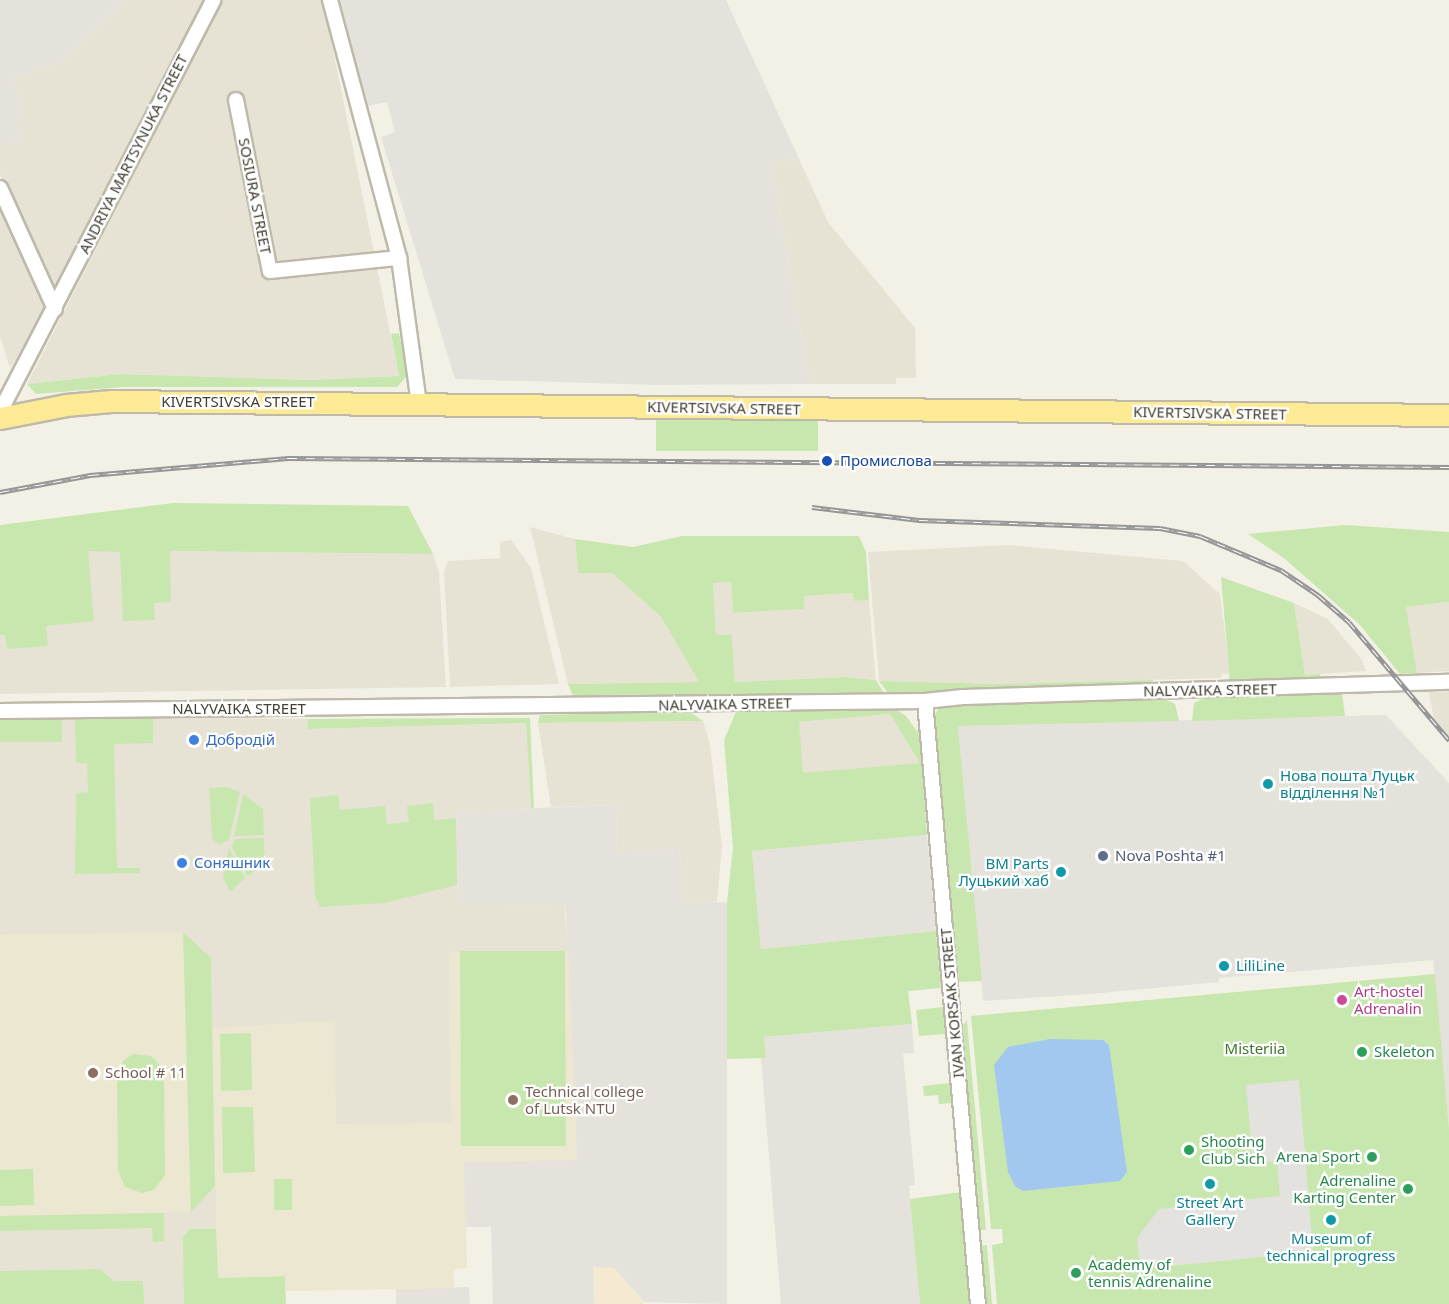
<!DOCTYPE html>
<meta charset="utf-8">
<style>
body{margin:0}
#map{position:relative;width:1449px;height:1304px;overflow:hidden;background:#f3f0e6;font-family:"Noto Sans",sans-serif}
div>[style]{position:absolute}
.residential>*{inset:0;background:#e7e3d4}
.commercial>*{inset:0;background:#f5ead1}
.industrial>*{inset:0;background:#e5e2db}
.education>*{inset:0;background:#ece7d0}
.green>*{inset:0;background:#c8e7af}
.parking>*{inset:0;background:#e4e2de}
.water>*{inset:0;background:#a3c8ef}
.roads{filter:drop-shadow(2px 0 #beb9a9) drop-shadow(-2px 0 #beb9a9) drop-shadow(0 2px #beb9a9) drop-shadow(0 -2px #beb9a9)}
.street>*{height:14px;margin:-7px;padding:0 7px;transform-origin:7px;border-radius:7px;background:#fff}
.primary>*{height:21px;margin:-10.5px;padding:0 10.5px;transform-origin:10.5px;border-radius:10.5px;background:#fdea95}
.rail>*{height:5px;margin-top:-2.5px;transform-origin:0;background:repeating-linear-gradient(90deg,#fff 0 9px,#969696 0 18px);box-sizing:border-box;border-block:2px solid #969696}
.dots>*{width:16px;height:16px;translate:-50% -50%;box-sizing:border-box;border:3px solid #fff;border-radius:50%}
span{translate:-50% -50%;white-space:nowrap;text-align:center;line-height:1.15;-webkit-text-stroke:4.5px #fff;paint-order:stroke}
.street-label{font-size:15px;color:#464135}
.transit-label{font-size:15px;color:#164399}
.left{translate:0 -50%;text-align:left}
.shop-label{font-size:15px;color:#366cbe}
.culture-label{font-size:15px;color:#0d838f}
.right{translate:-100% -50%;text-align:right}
.service-label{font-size:15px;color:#4e5e75}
.hotel-label{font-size:15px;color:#b23c85}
.park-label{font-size:15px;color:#3e7729}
.leisure-label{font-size:15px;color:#27864d}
.education-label{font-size:15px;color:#785e54}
</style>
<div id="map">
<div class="residential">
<div style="clip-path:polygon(127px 0,204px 0,57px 289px,51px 291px,0 175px,0 144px,9px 144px,16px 119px,24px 115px,13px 78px,62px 62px)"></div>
<div style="clip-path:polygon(223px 0,323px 0,399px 376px,310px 380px,120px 374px,27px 384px)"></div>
<div style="clip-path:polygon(799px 159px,828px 222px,915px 328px,916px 378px,896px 378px,896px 384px,810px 384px,771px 162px)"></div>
<div style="clip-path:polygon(0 199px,40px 292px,44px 312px,10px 368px,0 336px)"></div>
<div style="clip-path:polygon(530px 527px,575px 539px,578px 573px,612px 573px,661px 617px,699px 682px,568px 684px)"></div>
<div style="clip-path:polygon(0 539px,169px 551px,433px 554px,439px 572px,446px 687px,0 694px)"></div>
<div style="clip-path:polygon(511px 540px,531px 568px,559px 684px,450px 687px,444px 572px,448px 561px,500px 558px,500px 542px)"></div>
<div style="clip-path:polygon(1008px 545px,1183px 561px,1220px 594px,1230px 673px,1222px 674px,1221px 678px,1001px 684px,879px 681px,868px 552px)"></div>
<div style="clip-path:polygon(731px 582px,733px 613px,804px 609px,804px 596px,854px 593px,854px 601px,869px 600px,876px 680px,844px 677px,735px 682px,732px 635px,716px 635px,713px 583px)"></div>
<div style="clip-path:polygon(1449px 602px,1449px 671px,1417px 673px,1406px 607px)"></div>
<div style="clip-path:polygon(1294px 603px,1328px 619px,1362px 660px,1366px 671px,1305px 675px)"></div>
<div style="clip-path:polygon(1449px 691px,1449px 737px,1434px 720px,1429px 692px)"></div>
<div style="clip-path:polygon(890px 714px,921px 763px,803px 774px,798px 722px)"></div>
<div style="clip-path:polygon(182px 718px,307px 719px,308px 729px,526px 723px,531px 808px,456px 812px,459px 904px,564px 904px,568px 951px,449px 952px,452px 1123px,336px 1125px,212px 1028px,218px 1278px,184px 1278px,184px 1304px,0 1304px,0 720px)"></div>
<div style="clip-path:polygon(703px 721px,710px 744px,722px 847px,717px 902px,686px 905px,679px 848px,616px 853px,617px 805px,551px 807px,538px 723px)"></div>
</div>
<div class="commercial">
<div style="clip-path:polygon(593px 1267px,614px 1267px,644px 1304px,594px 1304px)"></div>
</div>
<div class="industrial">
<div style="clip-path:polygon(0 0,127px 0,62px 62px,13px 78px,24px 115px,16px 119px,23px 139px,9px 144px,0 144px)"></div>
<div style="clip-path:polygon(338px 0,726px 0,799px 159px,771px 162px,810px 384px,657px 385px,455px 379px,381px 137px,395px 132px,387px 102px,368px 106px)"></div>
<div style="clip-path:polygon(1386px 715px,1449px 783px,1449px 1128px,1433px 960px,1219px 978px,1219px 982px,1090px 994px,983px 1001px,958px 726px)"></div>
<div style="clip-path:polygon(617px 805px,616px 852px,679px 848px,686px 904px,727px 902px,727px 1304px,644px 1302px,614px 1268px,593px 1267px,594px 1304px,493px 1304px,491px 1227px,466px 1227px,463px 1162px,577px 1159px,566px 915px,564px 904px,459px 905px,456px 811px)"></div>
<div style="clip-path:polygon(927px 835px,936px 931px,761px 949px,752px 851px)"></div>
<div style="clip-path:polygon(912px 1024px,914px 1053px,903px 1054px,915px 1185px,909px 1186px,920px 1304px,781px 1304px,761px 1058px,766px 1057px,764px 1037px)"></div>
<div style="clip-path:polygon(469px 1287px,470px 1304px,396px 1304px,396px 1289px)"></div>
</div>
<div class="education">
<div style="clip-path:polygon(183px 932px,191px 1212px,0 1216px,0 935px)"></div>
<div style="clip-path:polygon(568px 951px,577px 1160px,464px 1162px,467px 1268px,454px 1269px,454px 1288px,286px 1291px,285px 1276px,218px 1278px,212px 1028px,334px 1021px,336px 1124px,452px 1123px,449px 952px)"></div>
</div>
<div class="green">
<div style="clip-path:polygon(399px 333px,408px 375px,397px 387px,122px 387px,36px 394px,27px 384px,120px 374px,310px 380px,399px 376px,391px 334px)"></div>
<div style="clip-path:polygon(656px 418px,818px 419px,818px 451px,656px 451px)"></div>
<div style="clip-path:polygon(173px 503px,408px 506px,433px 554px,170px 551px,171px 602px,154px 603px,155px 620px,123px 621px,120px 552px,88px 551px,94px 621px,46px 626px,48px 646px,7px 649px,5px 635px,0 635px,0 525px)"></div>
<div style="clip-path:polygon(1345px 525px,1449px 532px,1449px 602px,1406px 607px,1417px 673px,1400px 674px,1360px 625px,1285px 559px,1248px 534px)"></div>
<div style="clip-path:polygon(682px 536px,859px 536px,866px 552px,869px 600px,854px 601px,853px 593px,804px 596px,804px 609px,733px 613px,731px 582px,713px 583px,716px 635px,732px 635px,735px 682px,844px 677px,876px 680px,886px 697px,574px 698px,568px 684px,699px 682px,661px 617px,612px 573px,578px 573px,575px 539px,633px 547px)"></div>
<div style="clip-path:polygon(1221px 577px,1294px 603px,1305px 675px,1320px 674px,1321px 680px,1230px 682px)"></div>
<div style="clip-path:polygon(1153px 680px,1153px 685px,949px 691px,934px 696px,891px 697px,879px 681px,1001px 684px)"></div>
<div style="clip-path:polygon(1342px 693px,1345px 716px,1192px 721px,1194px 703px,1206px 697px)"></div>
<div style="clip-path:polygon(1162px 698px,1175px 704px,1179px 721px,958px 726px,982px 981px,957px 982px,934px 716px,939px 708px,961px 702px)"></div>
<div style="clip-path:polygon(evenodd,890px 705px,906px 716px,920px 735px,927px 835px,752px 851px,761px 949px,936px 931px,941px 988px,908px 991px,912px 1024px,764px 1037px,766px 1058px,727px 1059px,727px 902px,733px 848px,724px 740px,738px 707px,890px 705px,890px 714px,920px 763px,803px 773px,799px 722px,890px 714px)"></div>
<div style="clip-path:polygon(689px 711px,703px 721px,538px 723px,540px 715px)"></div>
<div style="clip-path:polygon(153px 718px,153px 743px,114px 744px,117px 868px,140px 868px,140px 873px,75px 874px,76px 793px,88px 792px,87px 763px,76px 763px,75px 719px)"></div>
<div style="clip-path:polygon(530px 718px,534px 808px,531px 808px,526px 723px,308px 729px,307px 719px)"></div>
<div style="clip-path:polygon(62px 719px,62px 742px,0 742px,0 720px)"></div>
<div style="clip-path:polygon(227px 787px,240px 792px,229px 840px,219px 844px,212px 839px,209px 788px)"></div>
<div style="clip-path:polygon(243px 794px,263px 809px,264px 835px,234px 836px)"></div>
<div style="clip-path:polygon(338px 795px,340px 810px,385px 806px,387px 824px,409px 822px,407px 806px,433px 803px,434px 820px,456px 818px,457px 885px,384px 903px,320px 907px,315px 896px,310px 798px)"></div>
<div style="clip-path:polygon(264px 838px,265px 866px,247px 876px,232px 847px,234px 839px)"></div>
<div style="clip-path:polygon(229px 848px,245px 878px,230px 892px,223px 878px)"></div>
<div style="clip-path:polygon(183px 932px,211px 958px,215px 1186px,191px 1212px)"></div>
<div style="clip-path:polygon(460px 951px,565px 951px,566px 1146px,461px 1146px)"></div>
<div style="clip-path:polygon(1435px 974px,1449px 1129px,1449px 1304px,997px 1304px,992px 1245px,1003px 1243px,1002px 1229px,991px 1229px,971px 1016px)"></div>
<div style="clip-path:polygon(943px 1007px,946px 1034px,919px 1036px,916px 1010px)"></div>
<div style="clip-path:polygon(967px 1020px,986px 1230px,978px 1230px,961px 1028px)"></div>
<div style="clip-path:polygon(251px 1033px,252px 1090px,221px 1091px,220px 1034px)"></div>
<div style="clip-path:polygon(133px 1054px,151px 1056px,160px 1065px,164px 1077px,165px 1175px,154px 1190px,142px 1193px,125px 1187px,118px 1170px,117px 1072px,123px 1061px)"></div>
<div style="clip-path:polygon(950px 1083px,952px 1103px,939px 1104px,938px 1095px,924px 1096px,923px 1086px)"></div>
<div style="clip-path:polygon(222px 1107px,253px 1107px,255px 1172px,223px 1173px)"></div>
<div style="clip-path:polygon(33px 1169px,34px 1205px,0 1206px,0 1170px)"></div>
<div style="clip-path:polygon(274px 1179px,292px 1179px,292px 1210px,274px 1210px)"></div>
<div style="clip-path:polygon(961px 1192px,970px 1304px,920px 1304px,910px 1199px)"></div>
<div style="clip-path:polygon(164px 1213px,164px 1241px,153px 1242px,152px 1228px,0 1231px,0 1216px)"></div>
<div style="clip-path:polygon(190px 1229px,216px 1229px,218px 1278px,285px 1276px,286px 1304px,184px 1304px,183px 1237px)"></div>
<div style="clip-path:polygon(987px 1245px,992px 1304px,984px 1304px,979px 1246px)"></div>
<div style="clip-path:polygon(100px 1269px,114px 1281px,143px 1281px,144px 1304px,0 1304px,0 1271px)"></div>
</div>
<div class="parking">
<div style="clip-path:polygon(1299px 1080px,1313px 1252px,1140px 1269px,1137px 1238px,1159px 1209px,1280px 1196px,1277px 1161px,1253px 1163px,1246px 1085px)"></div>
</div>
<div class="water">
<div style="clip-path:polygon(1050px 1039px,1103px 1040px,1109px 1045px,1127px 1172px,1120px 1181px,1023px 1191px,1015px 1186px,1008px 1172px,994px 1065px,1008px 1047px)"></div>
</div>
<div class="roads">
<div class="street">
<div style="left:330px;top:0;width:267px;rotate:75deg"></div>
<div style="left:399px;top:258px;width:147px;rotate:82.2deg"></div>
<div style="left:236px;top:100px;width:174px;rotate:78.8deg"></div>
<div style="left:270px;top:271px;width:130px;rotate:-5.8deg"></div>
<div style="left:0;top:188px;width:133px;rotate:65.6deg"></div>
<div style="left:4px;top:417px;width:13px;rotate:-90deg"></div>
<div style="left:4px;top:404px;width:455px;rotate:-62.6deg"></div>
<div style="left:925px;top:701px;width:605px;rotate:84.98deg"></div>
<div style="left:0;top:711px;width:925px;rotate:-0.62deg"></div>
<div style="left:925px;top:701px;width:38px;rotate:-6deg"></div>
<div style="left:963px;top:697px;width:486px;rotate:-1.8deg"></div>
</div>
<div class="primary">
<div style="left:0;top:418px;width:67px;rotate:-11.1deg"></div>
<div style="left:66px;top:405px;width:45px;rotate:-5.1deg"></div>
<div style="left:111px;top:401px;width:1338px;rotate:0.6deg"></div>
</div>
</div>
<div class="rail">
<div style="left:0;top:492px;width:92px;rotate:-10.7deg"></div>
<div style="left:90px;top:475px;width:199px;rotate:-4.9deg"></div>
<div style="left:288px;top:458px;width:1161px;rotate:0.44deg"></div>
<div style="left:812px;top:507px;width:108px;rotate:6.9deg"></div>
<div style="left:919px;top:520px;width:241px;rotate:1.9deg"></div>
<div style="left:1160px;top:528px;width:41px;rotate:11.3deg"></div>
<div style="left:1200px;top:536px;width:88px;rotate:22.8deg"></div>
<div style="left:1281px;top:570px;width:45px;rotate:34deg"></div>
<div style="left:1318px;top:595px;width:41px;rotate:41.1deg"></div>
<div style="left:1349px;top:622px;width:155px;rotate:49.7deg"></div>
</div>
<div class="dots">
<div style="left:827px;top:461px;background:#1a4fb4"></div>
<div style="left:194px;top:740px;background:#3f7fe0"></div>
<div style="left:1268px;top:784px;background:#0f9aa8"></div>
<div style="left:1103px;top:856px;background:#5c6f8a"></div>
<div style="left:182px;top:863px;background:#3f7fe0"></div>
<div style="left:1061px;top:872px;background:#0f9aa8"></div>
<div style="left:1224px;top:966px;background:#0f9aa8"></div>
<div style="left:1342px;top:1000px;background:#d1479c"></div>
<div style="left:1362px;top:1052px;background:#2e9e5b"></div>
<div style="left:93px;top:1073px;background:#8d6e63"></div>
<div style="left:513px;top:1100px;background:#8d6e63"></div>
<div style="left:1189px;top:1150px;background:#2e9e5b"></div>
<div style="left:1372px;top:1157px;background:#2e9e5b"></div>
<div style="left:1210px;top:1184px;background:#0f9aa8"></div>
<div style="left:1408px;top:1189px;background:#2e9e5b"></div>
<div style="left:1331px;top:1220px;background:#0f9aa8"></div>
<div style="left:1076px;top:1273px;background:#2e9e5b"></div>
</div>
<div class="street-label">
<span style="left:133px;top:154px;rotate:-63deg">ANDRIYA MARTSYNUKA STREET</span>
<span style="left:255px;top:196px;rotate:79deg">SOSIURA STREET</span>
<span style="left:238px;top:402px">KIVERTSIVSKA STREET</span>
<span style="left:724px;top:408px;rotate:1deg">KIVERTSIVSKA STREET</span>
<span style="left:1210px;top:413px;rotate:1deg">KIVERTSIVSKA STREET</span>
<span style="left:1210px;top:690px;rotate:-1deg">NALYVAIKA STREET</span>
<span style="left:725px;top:704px;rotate:-1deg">NALYVAIKA STREET</span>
<span style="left:239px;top:709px">NALYVAIKA STREET</span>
<span style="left:952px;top:1003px;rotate:-95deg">IVAN KORSAK STREET</span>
</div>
<div class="transit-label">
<span class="left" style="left:840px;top:461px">Промислова</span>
</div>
<div class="shop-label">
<span class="left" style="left:206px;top:740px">Добродій</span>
<span class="left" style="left:194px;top:863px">Соняшник</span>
</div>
<div class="culture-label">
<span class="left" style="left:1280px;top:784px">Нова пошта Луцьк<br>відділення №1</span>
<span class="right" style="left:1049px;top:872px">BM Parts<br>Луцький хаб</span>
<span class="left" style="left:1236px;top:966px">LiliLine</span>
<span style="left:1210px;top:1211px">Street Art<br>Gallery</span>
<span style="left:1331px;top:1247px">Museum of<br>technical progress</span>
</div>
<div class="service-label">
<span class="left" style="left:1115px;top:856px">Nova Poshta #1</span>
</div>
<div class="hotel-label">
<span class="left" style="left:1354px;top:1000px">Art-hostel<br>Adrenalin</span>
</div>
<div class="park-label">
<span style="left:1255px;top:1049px">Misteriia</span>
</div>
<div class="leisure-label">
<span class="left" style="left:1374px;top:1052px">Skeleton</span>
<span class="left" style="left:1201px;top:1150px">Shooting<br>Club Sich</span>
<span class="right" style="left:1360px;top:1157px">Arena Sport</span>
<span class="right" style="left:1396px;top:1189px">Adrenaline<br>Karting Center</span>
<span class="left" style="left:1088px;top:1273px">Academy of<br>tennis Adrenaline</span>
</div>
<div class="education-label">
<span class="left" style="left:105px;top:1073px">School # 11</span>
<span class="left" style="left:525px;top:1100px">Technical college<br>of Lutsk NTU</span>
</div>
</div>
